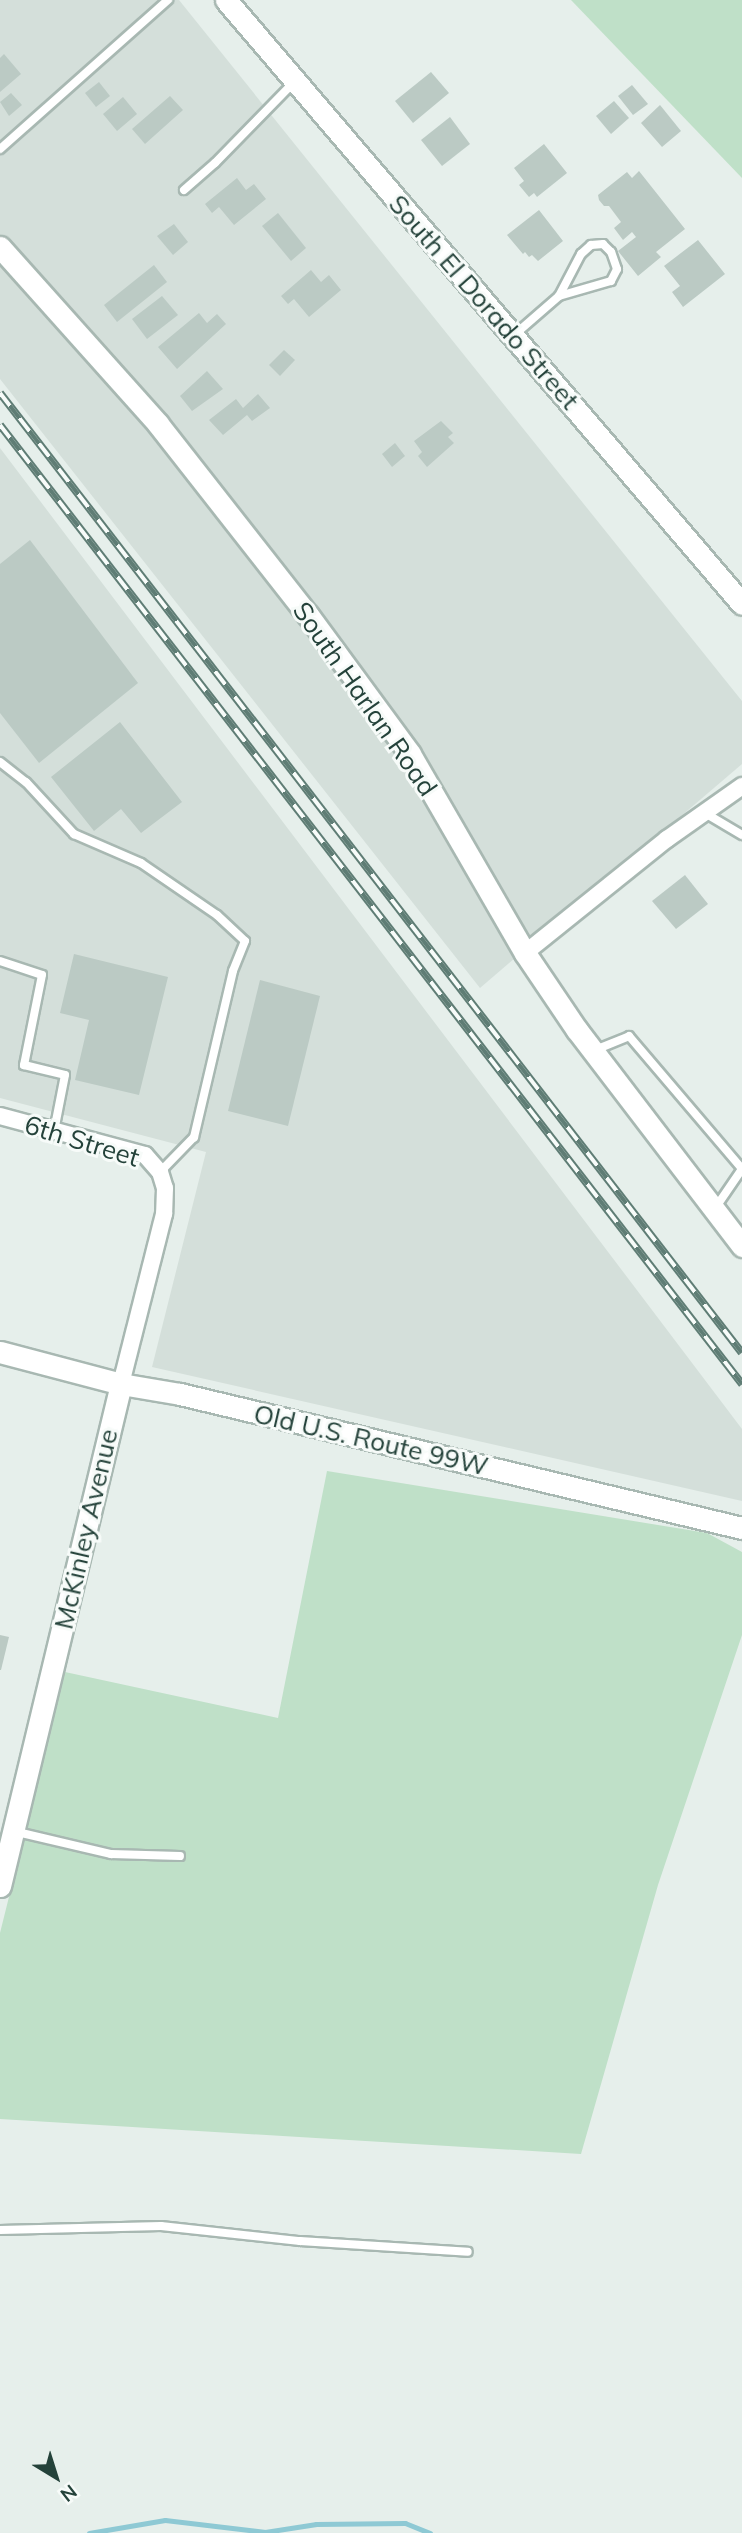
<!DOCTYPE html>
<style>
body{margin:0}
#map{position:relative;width:742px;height:2533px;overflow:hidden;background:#e6efeb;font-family:Mulish,sans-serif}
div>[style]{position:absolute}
.built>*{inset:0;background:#d4dfda}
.green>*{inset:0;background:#bfe0c8}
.stream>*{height:5px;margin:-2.5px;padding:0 2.5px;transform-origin:2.5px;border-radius:2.5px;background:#8ec9d4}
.building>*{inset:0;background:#bbcac4}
.roads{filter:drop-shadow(2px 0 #a8b8b2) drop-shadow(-2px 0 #a8b8b2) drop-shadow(0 2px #a8b8b2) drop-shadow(0 -2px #a8b8b2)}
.service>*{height:8px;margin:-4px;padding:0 4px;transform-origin:4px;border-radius:4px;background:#fff}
.minor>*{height:16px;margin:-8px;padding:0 8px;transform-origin:8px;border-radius:8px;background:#fff}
.tertiary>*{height:21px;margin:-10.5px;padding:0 10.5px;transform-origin:10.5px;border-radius:10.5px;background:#fff}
.secondary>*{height:21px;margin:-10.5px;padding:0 10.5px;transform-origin:10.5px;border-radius:10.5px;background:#fff}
.rail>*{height:8px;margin-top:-4px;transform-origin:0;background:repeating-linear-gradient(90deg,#f7fbf9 0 16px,#5f7d75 0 32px);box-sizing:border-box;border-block:2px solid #5f7d75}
span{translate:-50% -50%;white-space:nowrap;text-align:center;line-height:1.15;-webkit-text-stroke:6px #f7fbf9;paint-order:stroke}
.street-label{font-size:26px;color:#24423a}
.north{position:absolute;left:21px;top:2442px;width:70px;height:70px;-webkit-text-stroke:5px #f7fbf9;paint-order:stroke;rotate:142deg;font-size:19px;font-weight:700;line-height:28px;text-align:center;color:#24423a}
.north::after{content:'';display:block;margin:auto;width:24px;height:32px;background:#24423a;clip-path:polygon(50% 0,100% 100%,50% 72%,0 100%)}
</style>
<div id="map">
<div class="built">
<div style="clip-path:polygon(0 0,179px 0,742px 701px,742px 764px,480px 988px,0 379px)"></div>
<div style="clip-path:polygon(0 448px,742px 1429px,742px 1501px,152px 1367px,206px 1152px,0 1098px)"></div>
</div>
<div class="green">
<div style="clip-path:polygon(571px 0,742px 0,742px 178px)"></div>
<div style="clip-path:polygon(327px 1471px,707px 1533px,742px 1552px,742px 1635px,658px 1885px,581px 2154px,0 2119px,0 1933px,65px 1672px,278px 1718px)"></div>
</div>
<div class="stream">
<div style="left:89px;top:2533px;width:77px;rotate:-9.7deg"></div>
<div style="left:165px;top:2520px;width:101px;rotate:6.8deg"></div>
<div style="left:265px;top:2532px;width:52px;rotate:-8.9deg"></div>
<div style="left:316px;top:2524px;width:89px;rotate:-0.6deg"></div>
<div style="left:405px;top:2523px;width:27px;rotate:22deg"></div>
</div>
<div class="building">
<div style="clip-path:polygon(4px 54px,21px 74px,0 92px,0 58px)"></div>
<div style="clip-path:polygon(431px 72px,449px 93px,413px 123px,395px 101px)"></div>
<div style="clip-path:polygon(99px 82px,110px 96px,96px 107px,85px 93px)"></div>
<div style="clip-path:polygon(632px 85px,648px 104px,633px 115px,618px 96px)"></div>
<div style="clip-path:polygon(11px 93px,22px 105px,9px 116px,0 102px)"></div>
<div style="clip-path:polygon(170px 96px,183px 110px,145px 144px,132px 129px)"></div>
<div style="clip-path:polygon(123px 97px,137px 114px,117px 131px,103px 114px)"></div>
<div style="clip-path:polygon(614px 101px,629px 118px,611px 134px,596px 116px)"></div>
<div style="clip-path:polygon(660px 105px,681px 131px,662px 147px,641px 123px)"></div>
<div style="clip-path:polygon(450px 117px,470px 144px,442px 166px,421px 140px)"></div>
<div style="clip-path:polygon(544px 144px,567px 173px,537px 197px,534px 193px,529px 197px,519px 185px,524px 181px,514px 168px)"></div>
<div style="clip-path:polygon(639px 171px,685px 229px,656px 252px,661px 257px,638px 276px,618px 251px,636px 237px,632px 232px,623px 240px,614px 228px,621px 222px,609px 206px,604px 206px,599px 200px,598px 195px,627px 172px,632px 178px)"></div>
<div style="clip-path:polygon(237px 178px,246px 190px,254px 184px,266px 199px,234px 225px,219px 207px,212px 213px,205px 204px)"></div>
<div style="clip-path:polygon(539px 210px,563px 241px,538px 261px,532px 255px,529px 257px,525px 252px,523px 254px,507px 235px)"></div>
<div style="clip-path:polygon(278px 213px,306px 248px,291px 261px,262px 226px)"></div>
<div style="clip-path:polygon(174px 224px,188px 242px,173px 255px,157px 236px)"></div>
<div style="clip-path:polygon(698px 240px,725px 274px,683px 307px,672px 292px,680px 286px,664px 266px)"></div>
<div style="clip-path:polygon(154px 265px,167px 282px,117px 322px,104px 305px)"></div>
<div style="clip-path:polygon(311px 270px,321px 282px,329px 275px,341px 290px,309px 317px,294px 299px,288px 304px,281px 296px)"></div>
<div style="clip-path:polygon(162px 296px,178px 315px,147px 339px,132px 319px)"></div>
<div style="clip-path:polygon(199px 313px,207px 323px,217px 314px,226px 324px,177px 369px,158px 347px)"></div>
<div style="clip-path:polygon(284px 350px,295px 360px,280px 376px,269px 365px)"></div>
<div style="clip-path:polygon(207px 371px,223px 389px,192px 411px,180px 396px)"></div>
<div style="clip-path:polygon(258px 394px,270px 408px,252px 421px,247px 415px,223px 435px,209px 420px,236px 399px,243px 408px)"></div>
<div style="clip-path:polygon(441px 421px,453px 433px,448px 437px,454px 443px,427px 467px,418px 456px,422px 452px,414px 441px)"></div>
<div style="clip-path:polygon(395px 443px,405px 456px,392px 467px,382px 454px)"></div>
<div style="clip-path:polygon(30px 540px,138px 683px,39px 763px,0 713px,0 564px)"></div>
<div style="clip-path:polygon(120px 722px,182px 802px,141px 833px,121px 809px,94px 831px,51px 777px)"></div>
<div style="clip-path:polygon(685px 875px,708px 904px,676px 929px,652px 901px)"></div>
<div style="clip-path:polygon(74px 954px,168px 977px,139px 1095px,75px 1080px,89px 1020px,60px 1013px)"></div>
<div style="clip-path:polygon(260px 980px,320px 996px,288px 1126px,228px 1111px)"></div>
<div style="clip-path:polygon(0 1635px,9px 1637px,1px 1670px,0 1670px)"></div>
</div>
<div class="roads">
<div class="service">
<div style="left:0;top:149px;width:225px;rotate:-41.6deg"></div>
<div style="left:184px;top:190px;width:41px;rotate:-41.1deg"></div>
<div style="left:215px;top:163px;width:115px;rotate:-45.7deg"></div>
<div style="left:513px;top:336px;width:61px;rotate:-41deg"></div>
<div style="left:559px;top:296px;width:54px;rotate:-16.1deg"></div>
<div style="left:611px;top:281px;width:13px;rotate:-63deg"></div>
<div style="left:617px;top:269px;width:18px;rotate:-109deg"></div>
<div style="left:611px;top:252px;width:11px;rotate:-135deg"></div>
<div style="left:603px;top:244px;width:12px;rotate:175deg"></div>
<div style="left:591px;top:245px;width:13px;rotate:138deg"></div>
<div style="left:581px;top:254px;width:47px;rotate:117.6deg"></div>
<div style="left:0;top:762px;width:33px;rotate:38deg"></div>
<div style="left:26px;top:782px;width:71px;rotate:47.3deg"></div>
<div style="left:74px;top:834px;width:73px;rotate:23.4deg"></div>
<div style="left:141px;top:863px;width:92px;rotate:34.4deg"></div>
<div style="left:217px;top:915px;width:38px;rotate:43deg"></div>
<div style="left:245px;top:941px;width:32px;rotate:112deg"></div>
<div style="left:233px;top:971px;width:171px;rotate:103.2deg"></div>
<div style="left:194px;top:1137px;width:49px;rotate:134.2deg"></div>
<div style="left:705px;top:813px;width:43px;rotate:30.7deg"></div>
<div style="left:0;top:961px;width:44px;rotate:18.4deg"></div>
<div style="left:42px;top:975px;width:92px;rotate:101.3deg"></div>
<div style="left:24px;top:1065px;width:42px;rotate:13.7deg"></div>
<div style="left:65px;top:1075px;width:57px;rotate:101.1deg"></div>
<div style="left:595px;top:1050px;width:37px;rotate:-22deg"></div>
<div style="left:629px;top:1036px;width:175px;rotate:49.6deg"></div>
<div style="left:716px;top:1207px;width:46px;rotate:-55.6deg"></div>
<div style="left:13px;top:1831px;width:101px;rotate:13.2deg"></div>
<div style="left:111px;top:1854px;width:69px;rotate:1.7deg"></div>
<div style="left:0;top:2230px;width:161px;rotate:-1.4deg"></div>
<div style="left:161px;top:2226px;width:140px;rotate:6.2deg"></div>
<div style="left:300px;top:2241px;width:168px;rotate:3.7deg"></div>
</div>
<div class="minor">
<div style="left:525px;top:953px;width:182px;rotate:-38.8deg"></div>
<div style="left:667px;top:839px;width:92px;rotate:-35.2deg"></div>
<div style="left:0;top:1116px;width:150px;rotate:15.1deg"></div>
<div style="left:145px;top:1155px;width:23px;rotate:49deg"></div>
<div style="left:160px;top:1172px;width:17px;rotate:73deg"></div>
<div style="left:165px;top:1188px;width:26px;rotate:92deg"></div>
<div style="left:164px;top:1214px;width:175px;rotate:104.2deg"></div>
</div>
<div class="tertiary">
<div style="left:0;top:247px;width:237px;rotate:48.2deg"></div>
<div style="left:158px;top:424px;width:243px;rotate:51.9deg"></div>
<div style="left:308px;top:615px;width:172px;rotate:53.7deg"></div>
<div style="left:410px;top:754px;width:230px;rotate:60deg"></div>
<div style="left:525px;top:953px;width:93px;rotate:56deg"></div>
<div style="left:577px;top:1030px;width:272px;rotate:52.6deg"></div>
<div style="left:0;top:1886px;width:516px;rotate:-76.45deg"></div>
</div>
<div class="secondary">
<div style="left:226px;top:0;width:794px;rotate:49.49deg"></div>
<div style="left:0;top:1352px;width:125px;rotate:14.8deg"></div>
<div style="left:121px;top:1384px;width:60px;rotate:9.6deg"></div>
<div style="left:180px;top:1394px;width:578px;rotate:13.41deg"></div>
</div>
</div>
<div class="rail">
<div style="left:0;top:393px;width:1213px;rotate:52.3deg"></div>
<div style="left:0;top:425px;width:1213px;rotate:52.27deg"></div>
</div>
<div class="street-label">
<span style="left:484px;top:302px;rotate:49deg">South El Dorado Street</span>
<span style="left:365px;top:699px;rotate:55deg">South Harlan Road</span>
<span style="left:82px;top:1141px;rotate:17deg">6th Street</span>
<span style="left:371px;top:1440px;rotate:13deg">Old U.S. Route 99W</span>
<span style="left:86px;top:1529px;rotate:-77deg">McKinley Avenue</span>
</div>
<div class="north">N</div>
</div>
